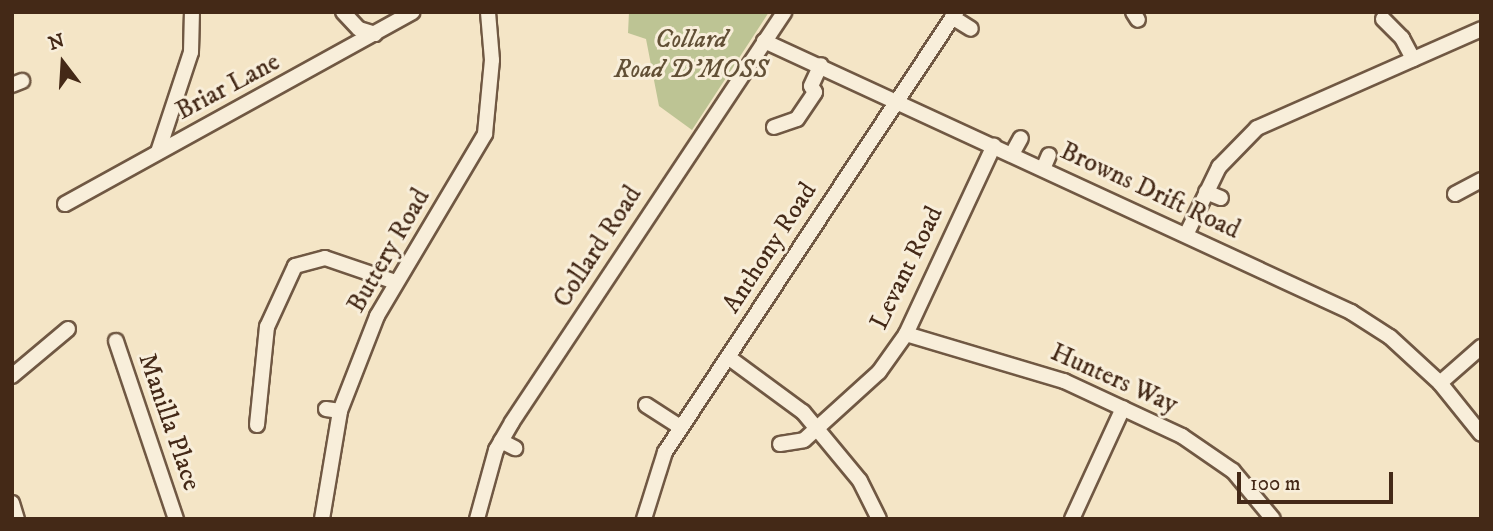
<!DOCTYPE html>
<style>
body{margin:0}
#map{position:relative;width:1493px;height:531px;overflow:hidden;background:#f4e5c6;font-family:"IM FELL DW Pica",serif}
div>[style]{position:absolute}
.green>*{inset:0;background:#bdc494}
.roads{filter:drop-shadow(2px 0 #705843) drop-shadow(-2px 0 #705843) drop-shadow(0 2px #705843) drop-shadow(0 -2px #705843)}
.minor>*{height:14px;margin:-7px;padding:0 7px;transform-origin:7px;border-radius:7px;background:#f8eeda}
span{translate:-50% -50%;white-space:nowrap;text-align:center;line-height:1.15;-webkit-text-stroke:6px #f8eeda;paint-order:stroke}
.park-label{font-size:26px;color:#625036;font-style:italic}
.street-label{font-size:26px;color:#442917}
.frame{position:absolute;inset:0;border:14px solid #442917;pointer-events:none}
.north{position:absolute;left:28px;top:28px;width:70px;height:70px;-webkit-text-stroke:5px #f8eeda;paint-order:stroke;rotate:343deg;font-size:19px;font-weight:700;line-height:28px;text-align:center;color:#442917}
.north::after{content:'';display:block;margin:auto;width:24px;height:32px;background:#442917;clip-path:polygon(50% 0,100% 100%,50% 72%,0 100%)}
.scale{position:absolute;left:1237px;top:472px;width:156px;height:32px;box-sizing:border-box;border:4px solid #442917;border-top:0;padding-left:9px;font-size:21px;line-height:24px;white-space:nowrap;color:#442917;-webkit-text-stroke:5px #f8eeda;paint-order:stroke}
</style>
<div id="map">
<div class="green">
<div style="clip-path:polygon(629px 12px,769px 12px,692px 130px,659px 106px,646px 39px,628px 33px)"></div>
</div>
<div class="roads">
<div class="minor">
<div style="left:343px;top:12px;width:23px;rotate:47deg"></div>
<div style="left:359px;top:29px;width:17px;rotate:17deg"></div>
<div style="left:1133px;top:12px;width:9px;rotate:58deg"></div>
<div style="left:952px;top:17px;width:22px;rotate:32deg"></div>
<div style="left:1383px;top:19px;width:27px;rotate:45deg"></div>
<div style="left:1402px;top:38px;width:24px;rotate:62deg"></div>
<div style="left:764px;top:41px;width:647px;rotate:24.78deg"></div>
<div style="left:1351px;top:312px;width:46px;rotate:32.7deg"></div>
<div style="left:1390px;top:337px;width:68px;rotate:42.6deg"></div>
<div style="left:1440px;top:383px;width:65px;rotate:51.2deg"></div>
<div style="left:12px;top:85px;width:11px;rotate:-22deg"></div>
<div style="left:774px;top:127px;width:24px;rotate:-19deg"></div>
<div style="left:797px;top:119px;width:32px;rotate:-56deg"></div>
<div style="left:815px;top:92px;width:7px;rotate:-124deg"></div>
<div style="left:811px;top:86px;width:23px;rotate:-65deg"></div>
<div style="left:158px;top:152px;width:105px;rotate:-71.7deg"></div>
<div style="left:191px;top:52px;width:40px;rotate:-88.6deg"></div>
<div style="left:1012px;top:154px;width:18px;rotate:-61deg"></div>
<div style="left:1043px;top:169px;width:15px;rotate:-67deg"></div>
<div style="left:1206px;top:192px;width:16px;rotate:22deg"></div>
<div style="left:1455px;top:194px;width:30px;rotate:-28deg"></div>
<div style="left:65px;top:204px;width:397px;rotate:-28.9deg"></div>
<div style="left:1186px;top:235px;width:76px;rotate:-64.1deg"></div>
<div style="left:1219px;top:167px;width:54px;rotate:-45.7deg"></div>
<div style="left:1257px;top:128px;width:245px;rotate:-23.8deg"></div>
<div style="left:906px;top:334px;width:165px;rotate:16.6deg"></div>
<div style="left:1064px;top:381px;width:130px;rotate:25deg"></div>
<div style="left:1182px;top:436px;width:62px;rotate:34.5deg"></div>
<div style="left:1233px;top:471px;width:62px;rotate:50.2deg"></div>
<div style="left:116px;top:341px;width:188px;rotate:71.4deg"></div>
<div style="left:728px;top:357px;width:93px;rotate:36.3deg"></div>
<div style="left:803px;top:412px;width:89px;rotate:50.4deg"></div>
<div style="left:860px;top:481px;width:42px;rotate:63.4deg"></div>
<div style="left:12px;top:376px;width:73px;rotate:-40deg"></div>
<div style="left:1440px;top:383px;width:55px;rotate:-41.3deg"></div>
<div style="left:646px;top:405px;width:40px;rotate:32.9deg"></div>
<div style="left:326px;top:409px;width:14px;rotate:8deg"></div>
<div style="left:257px;top:425px;width:99px;rotate:-84.2deg"></div>
<div style="left:267px;top:327px;width:67px;rotate:-65.3deg"></div>
<div style="left:295px;top:266px;width:31px;rotate:-15deg"></div>
<div style="left:325px;top:258px;width:74px;rotate:18.9deg"></div>
<div style="left:501px;top:441px;width:16px;rotate:27deg"></div>
<div style="left:780px;top:444px;width:24px;rotate:-9deg"></div>
<div style="left:804px;top:440px;width:101px;rotate:-42.2deg"></div>
<div style="left:879px;top:372px;width:47px;rotate:-54.6deg"></div>
<div style="left:906px;top:334px;width:208px;rotate:-65deg"></div>
<div style="left:12px;top:503px;width:17px;rotate:73deg"></div>
<div style="left:322px;top:519px;width:109px;rotate:-80.5deg"></div>
<div style="left:340px;top:411px;width:102px;rotate:-68.7deg"></div>
<div style="left:377px;top:316px;width:212px;rotate:-59.3deg"></div>
<div style="left:485px;top:134px;width:74px;rotate:-84.6deg"></div>
<div style="left:492px;top:60px;width:48px;rotate:-94.8deg"></div>
<div style="left:477px;top:519px;width:72px;rotate:-74.6deg"></div>
<div style="left:496px;top:450px;width:32px;rotate:-60deg"></div>
<div style="left:512px;top:422px;width:492px;rotate:-56.4deg"></div>
<div style="left:644px;top:519px;width:70px;rotate:-72.6deg"></div>
<div style="left:665px;top:452px;width:528px;rotate:-56.52deg"></div>
<div style="left:1072px;top:519px;width:122px;rotate:-65.3deg"></div>
</div>
</div>
<div class="park-label">
<span style="left:691px;top:55px">Collard<br>Road D'MOSS</span>
</div>
<div class="street-label">
<span style="left:228px;top:87px;rotate:-28deg">Briar Lane</span>
<span style="left:1150px;top:191px;rotate:25deg">Browns Drift Road</span>
<span style="left:598px;top:247px;rotate:-57deg">Collard Road</span>
<span style="left:770px;top:248px;rotate:-57deg">Anthony Road</span>
<span style="left:389px;top:251px;rotate:-60deg">Buttery Road</span>
<span style="left:907px;top:268px;rotate:-64deg">Levant Road</span>
<span style="left:1114px;top:379px;rotate:24deg">Hunters Way</span>
<span style="left:169px;top:422px;rotate:71deg">Manilla Place</span>
</div>
<div class="frame"></div>
<div class="north">N</div>
<div class="scale">100 m</div>
</div>
